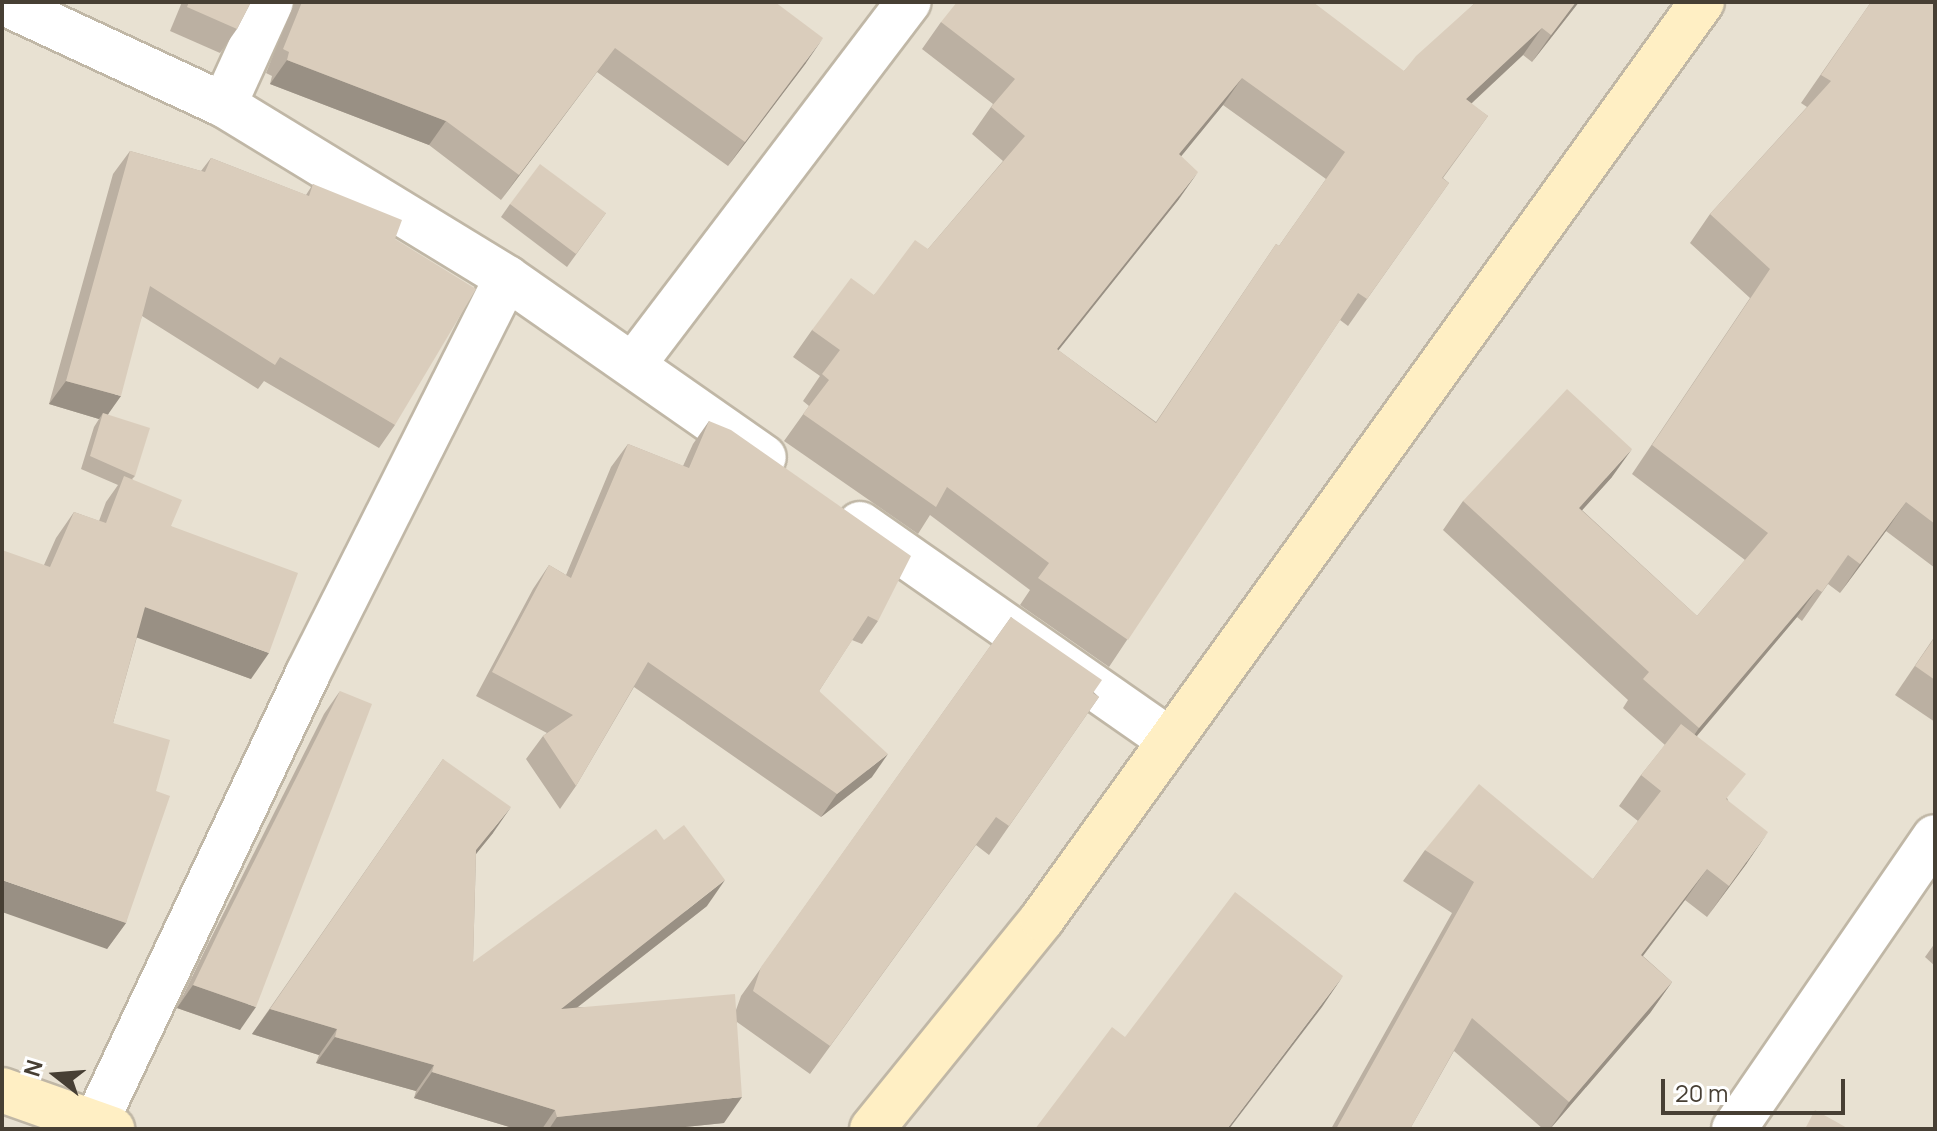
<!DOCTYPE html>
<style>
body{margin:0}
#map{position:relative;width:1937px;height:1131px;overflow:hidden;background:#f4efe5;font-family:Manrope,sans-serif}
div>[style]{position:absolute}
.residential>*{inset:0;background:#e8e1d2}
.roads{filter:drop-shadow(2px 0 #c0b7a6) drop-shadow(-2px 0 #c0b7a6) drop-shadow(0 2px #c0b7a6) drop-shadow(0 -2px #c0b7a6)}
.street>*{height:44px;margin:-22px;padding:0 22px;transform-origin:22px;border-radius:22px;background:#fff}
.secondary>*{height:44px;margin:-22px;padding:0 22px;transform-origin:22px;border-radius:22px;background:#ffefc4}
.wall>*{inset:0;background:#bbb0a2}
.shaded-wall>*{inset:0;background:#999084}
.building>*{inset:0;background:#dacdbc}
span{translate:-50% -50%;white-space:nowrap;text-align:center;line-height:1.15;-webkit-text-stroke:7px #fff;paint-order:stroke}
.frame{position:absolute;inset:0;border:4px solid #473f34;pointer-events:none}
.north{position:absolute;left:16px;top:1035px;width:80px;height:80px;-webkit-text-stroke:6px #fff;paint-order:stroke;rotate:287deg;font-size:22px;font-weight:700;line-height:32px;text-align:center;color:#473f34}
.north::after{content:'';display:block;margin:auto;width:28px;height:36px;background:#473f34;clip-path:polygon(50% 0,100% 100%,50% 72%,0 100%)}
.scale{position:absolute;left:1661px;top:1079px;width:184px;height:36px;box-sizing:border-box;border:4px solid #473f34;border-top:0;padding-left:10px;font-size:24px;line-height:28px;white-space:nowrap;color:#473f34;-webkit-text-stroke:6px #fff;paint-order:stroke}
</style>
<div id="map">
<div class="residential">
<div style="clip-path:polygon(2px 2px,1935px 2px,1935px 1129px,2px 1129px)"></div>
</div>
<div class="roads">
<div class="street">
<div style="left:2px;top:2px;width:245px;rotate:24.9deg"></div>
<div style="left:224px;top:105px;width:332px;rotate:31.4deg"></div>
<div style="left:507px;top:278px;width:313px;rotate:34.9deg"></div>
<div style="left:224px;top:105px;width:113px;rotate:-65.5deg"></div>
<div style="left:633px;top:365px;width:456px;rotate:-52.8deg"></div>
<div style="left:860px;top:524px;width:378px;rotate:34.9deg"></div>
<div style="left:95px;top:1124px;width:499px;rotate:-64.7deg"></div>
<div style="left:308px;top:673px;width:442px;rotate:-63.3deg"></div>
<div style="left:1734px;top:1129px;width:354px;rotate:-55.5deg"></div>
</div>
<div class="secondary">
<div style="left:2px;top:1090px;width:117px;rotate:19.5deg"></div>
<div style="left:872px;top:1129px;width:270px;rotate:-51deg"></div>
<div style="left:1042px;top:919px;width:1130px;rotate:-54.26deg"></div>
</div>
</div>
<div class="wall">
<div style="clip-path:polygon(182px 2px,251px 2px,237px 29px,220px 53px,170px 31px)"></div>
<div style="clip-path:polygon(295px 2px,775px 2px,806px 63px,728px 166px,597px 72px,501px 200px,429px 145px,270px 84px,272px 76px,266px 73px)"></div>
<div style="clip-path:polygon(evenodd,1476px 2px,1579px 2px,1532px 62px,1523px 55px,1471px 104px,1488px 116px,1443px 178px,1449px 183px,1348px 326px,1340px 320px,1109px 667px,1020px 605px,1030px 590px,930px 515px,918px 534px,784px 441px,809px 406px,803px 401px,820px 376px,793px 357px,812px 330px,874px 295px,928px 249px,1003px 161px,972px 134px,993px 104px,922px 49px,941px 22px,1404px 71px,1476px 2px,1223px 105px,1326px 179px,1279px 246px,1276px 244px,1156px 422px,1058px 350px,1179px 199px,1181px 156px,1223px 105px)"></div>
<div style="clip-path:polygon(1871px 2px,1935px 2px,1935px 568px,1886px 531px,1840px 593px,1828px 584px,1802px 621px,1797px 617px,1697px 736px,1728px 800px,1747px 863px,1707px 917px,1685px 900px,1643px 956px,1672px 982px,1650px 1013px,1550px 1129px,1543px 1129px,1454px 1051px,1410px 1129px,1331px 1129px,1452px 913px,1403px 881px,1425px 850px,1593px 879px,1638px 821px,1619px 806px,1641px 775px,1665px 745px,1623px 708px,1628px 700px,1443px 530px,1463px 501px,1612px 477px,1582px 510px,1697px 616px,1745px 560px,1632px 474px,1750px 298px,1690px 243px,1710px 214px,1807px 107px,1801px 103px)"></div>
<div style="clip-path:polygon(130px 151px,201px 171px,211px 158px,306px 195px,313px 184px,395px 239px,395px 425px,379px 448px,264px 381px,258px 389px,142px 316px,108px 415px,135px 476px,132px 479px,171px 526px,251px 679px,137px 637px,113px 723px,156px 791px,126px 923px,107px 949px,44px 565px,56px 538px,74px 512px,99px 521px,106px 502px,118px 485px,81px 469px,94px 427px,99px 419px,49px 404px,113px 174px)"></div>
<div style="clip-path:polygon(510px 204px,606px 213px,567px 267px,501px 217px)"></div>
<div style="clip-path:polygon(709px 421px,878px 621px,862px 644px,852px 640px,819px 691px,872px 777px,821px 817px,634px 687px,576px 786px,560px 809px,526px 759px,543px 736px,547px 733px,476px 696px,533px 589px,549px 565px,566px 575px,611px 467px,628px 444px,683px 466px,693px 444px)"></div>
<div style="clip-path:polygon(1011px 617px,1099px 697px,989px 855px,976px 845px,810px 1074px,737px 1022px,724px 1123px,667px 1129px,516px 1129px,414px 1098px,416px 1091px,316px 1063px,319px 1055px,252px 1034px,443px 759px,493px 833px,476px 854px,473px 962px,707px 906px,578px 1007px,736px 1010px,741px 996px)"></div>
<div style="clip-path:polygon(1935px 636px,1935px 722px,1895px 695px)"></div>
<div style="clip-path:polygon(340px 691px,240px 1030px,177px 1008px,205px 950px,324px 714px)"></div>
<div style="clip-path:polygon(1935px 943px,1935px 966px,1925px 957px)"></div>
</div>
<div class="shaded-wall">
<div style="clip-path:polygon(1576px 2px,1579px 2px,1532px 62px,1551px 35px)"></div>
<div style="clip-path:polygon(1542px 28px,1523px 55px,1447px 126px,1466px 99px)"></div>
<div style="clip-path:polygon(823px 38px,806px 63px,728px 166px,745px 142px)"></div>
<div style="clip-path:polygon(615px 48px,501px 200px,519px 175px)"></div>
<div style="clip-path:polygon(287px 60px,446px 121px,429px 145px,270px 84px)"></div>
<div style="clip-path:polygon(1242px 78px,1223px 105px,1161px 181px,1179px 154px)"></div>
<div style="clip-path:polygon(1198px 172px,1179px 199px,1038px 376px,1057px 349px)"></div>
<div style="clip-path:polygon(66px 381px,121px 396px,104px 420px,103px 413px,99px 419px,49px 404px)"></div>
<div style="clip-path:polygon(1632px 449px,1612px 477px,1559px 536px,1579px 508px)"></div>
<div style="clip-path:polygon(1906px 502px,1886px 531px,1840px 593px,1860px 564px)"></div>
<div style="clip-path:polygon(1817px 589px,1797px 617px,1679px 757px,1699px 728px)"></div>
<div style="clip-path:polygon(145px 607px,269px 653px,251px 679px,127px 634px)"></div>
<div style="clip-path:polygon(888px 754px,872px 777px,821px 817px,837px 794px)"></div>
<div style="clip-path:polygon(511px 807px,493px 833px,458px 876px,476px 850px)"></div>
<div style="clip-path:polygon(1768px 832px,1747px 863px,1707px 917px,1729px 886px)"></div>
<div style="clip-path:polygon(1707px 869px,1685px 900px,1620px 986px,1641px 955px)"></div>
<div style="clip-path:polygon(2px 880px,126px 923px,107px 949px,2px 912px)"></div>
<div style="clip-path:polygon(725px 880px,707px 906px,543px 1034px,561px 1009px)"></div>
<div style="clip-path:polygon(1343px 976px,1322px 1007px,1229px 1129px,1227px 1129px)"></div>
<div style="clip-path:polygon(1672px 982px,1650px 1013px,1550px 1129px,1569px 1102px)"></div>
<div style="clip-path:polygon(193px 985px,256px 1007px,240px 1030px,177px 1008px)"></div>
<div style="clip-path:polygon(270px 1009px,337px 1029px,319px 1055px,252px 1034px)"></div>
<div style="clip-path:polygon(335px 1037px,434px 1065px,416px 1091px,316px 1063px)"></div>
<div style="clip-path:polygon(432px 1072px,555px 1110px,542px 1129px,516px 1129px,414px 1098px)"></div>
<div style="clip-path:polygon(742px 1097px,724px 1123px,667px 1129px,549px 1129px,557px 1117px)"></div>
</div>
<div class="building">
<div style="clip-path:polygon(189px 2px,251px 2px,237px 29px,187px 7px)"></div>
<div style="clip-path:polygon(302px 2px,775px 2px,823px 38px,745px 142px,615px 48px,519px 175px,446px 121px,287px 60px,289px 52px,283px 49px)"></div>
<div style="clip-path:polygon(evenodd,957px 2px,1313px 2px,1404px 71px,1416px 56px,1476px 2px,1576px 2px,1551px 35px,1542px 28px,1466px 99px,1488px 116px,1442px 178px,1449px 183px,1367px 299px,1358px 293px,1128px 640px,1038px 578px,1049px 563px,947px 487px,936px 507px,803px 414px,829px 380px,822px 374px,840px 350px,812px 330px,851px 278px,874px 295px,915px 240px,928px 249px,1025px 136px,991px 107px,1015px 79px,941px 22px,957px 2px,1242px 78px,1345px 152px,1279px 246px,1276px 244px,1156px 423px,1057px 349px,1198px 172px,1179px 154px,1242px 78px)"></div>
<div style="clip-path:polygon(1871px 2px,1935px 2px,1935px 524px,1906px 502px,1860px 564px,1848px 555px,1822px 592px,1817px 589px,1699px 728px,1643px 679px,1649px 672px,1463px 501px,1567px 389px,1632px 449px,1579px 508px,1697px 616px,1768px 533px,1652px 445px,1770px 269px,1710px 214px,1831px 81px,1821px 75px)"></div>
<div style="clip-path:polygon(130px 151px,205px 172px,211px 158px,309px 196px,313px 184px,402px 220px,395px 239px,476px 289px,395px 425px,280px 357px,275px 365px,150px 286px,121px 396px,66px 381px)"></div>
<div style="clip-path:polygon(540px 164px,606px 213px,576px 254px,510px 204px)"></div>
<div style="clip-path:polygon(103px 413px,150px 428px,135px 476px,90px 456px)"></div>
<div style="clip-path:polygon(709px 421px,731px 430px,911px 556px,878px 621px,868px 616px,819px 691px,888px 754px,837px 794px,648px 662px,576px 786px,543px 736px,573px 715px,492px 672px,549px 565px,571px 578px,628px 444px,689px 468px)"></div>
<div style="clip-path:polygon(124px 476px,182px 500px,171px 526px,298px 573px,269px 653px,145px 607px,113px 723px,170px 740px,156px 791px,170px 796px,126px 923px,2px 880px,2px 550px,50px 567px,74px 512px,106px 523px)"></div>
<div style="clip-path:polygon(1011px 617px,1102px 680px,1093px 693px,1099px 697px,1009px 826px,996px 817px,830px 1046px,753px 991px,761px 967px)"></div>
<div style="clip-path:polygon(1935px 637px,1935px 680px,1915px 666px)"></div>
<div style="clip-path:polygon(340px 691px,372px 704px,256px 1007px,193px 985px,221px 927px)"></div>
<div style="clip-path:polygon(1681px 724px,1746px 774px,1726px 799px,1768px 832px,1729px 886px,1707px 869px,1641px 955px,1672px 982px,1569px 1102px,1472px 1018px,1410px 1129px,1336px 1129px,1474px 882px,1425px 850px,1479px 784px,1593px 879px,1661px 791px,1641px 775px)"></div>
<div style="clip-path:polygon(443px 759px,511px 807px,476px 850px,473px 962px,656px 829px,664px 840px,684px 825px,725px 880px,561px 1009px,735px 994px,742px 1097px,557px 1117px,555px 1110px,432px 1072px,434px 1065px,335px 1037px,337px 1029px,270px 1009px)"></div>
<div style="clip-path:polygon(1235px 892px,1343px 976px,1227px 1129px,1035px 1129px,1112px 1027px,1125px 1037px)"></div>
<div style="clip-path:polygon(1815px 1110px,1849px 1129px,1805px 1129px)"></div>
</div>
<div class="frame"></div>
<div class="north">N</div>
<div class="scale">20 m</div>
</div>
